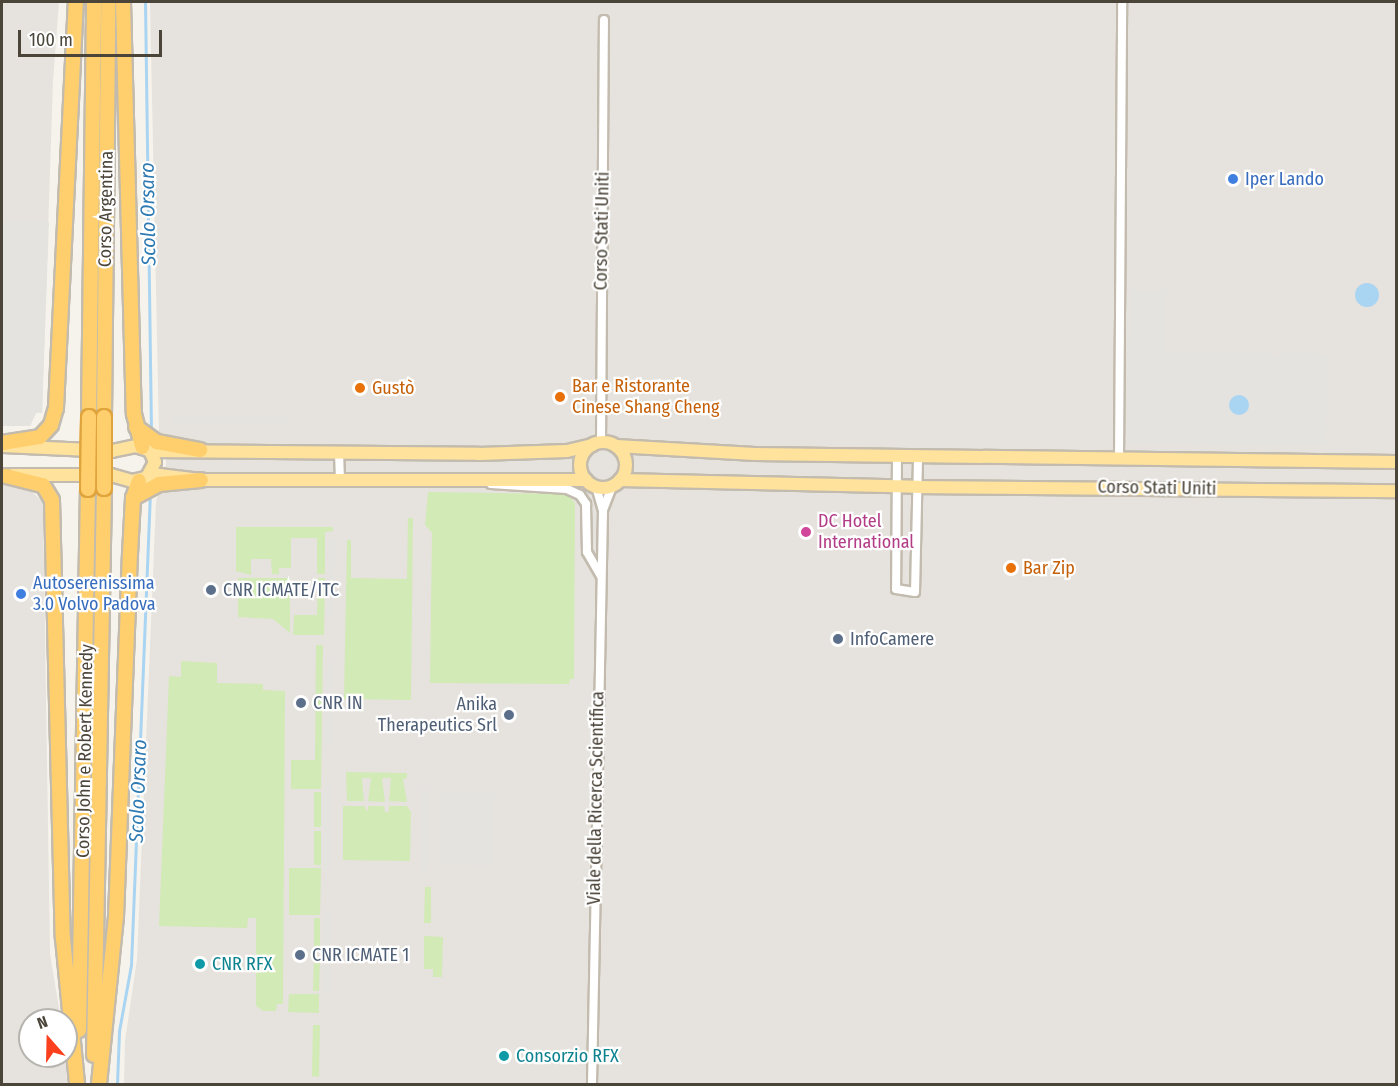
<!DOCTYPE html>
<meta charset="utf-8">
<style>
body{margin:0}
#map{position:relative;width:1398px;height:1086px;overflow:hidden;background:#f6f3ec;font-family:"Fira Sans Condensed",sans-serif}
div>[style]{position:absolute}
.industrial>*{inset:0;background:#e6e2dd}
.green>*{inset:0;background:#d2eab5}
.parking>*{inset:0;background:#e5e3e0}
.water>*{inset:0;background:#a9d4f2}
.round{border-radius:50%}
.stream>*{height:3px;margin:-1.5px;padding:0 1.5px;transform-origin:1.5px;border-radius:1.5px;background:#a9d4f2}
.roads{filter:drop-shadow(2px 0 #c2bbae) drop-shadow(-2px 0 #c2bbae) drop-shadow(0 2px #c2bbae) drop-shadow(0 -2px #c2bbae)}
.street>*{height:8px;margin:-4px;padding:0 4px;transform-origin:4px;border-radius:4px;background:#fff}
.primary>*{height:12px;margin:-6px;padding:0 6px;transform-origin:6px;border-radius:6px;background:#ffe39c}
.primary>.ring{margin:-6px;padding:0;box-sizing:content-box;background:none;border:12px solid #ffe39c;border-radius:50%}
.highway>*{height:14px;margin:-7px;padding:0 7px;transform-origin:7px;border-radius:7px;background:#ffcf6e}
.bridges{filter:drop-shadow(2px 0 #e0a43c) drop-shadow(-2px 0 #e0a43c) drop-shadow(0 2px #e0a43c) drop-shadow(0 -2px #e0a43c)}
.highway-bridge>*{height:14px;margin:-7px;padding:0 7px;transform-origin:7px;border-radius:7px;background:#ffcf6e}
.dots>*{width:16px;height:16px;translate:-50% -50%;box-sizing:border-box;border:3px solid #fff;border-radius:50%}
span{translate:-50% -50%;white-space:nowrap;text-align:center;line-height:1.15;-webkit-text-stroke:4.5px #fff;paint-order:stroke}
.shop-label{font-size:18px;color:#366cbe}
.left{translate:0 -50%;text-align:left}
.street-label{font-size:18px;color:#4b4439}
.food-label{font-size:18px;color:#c56008}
.hotel-label{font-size:18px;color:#b23c85}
.service-label{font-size:18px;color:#4e5e75}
.right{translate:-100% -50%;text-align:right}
.culture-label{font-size:18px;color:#0d838f}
.water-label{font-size:20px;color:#2e7ab2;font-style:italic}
.frame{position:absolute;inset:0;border:3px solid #4b4439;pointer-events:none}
.north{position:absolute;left:18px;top:1008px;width:60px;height:60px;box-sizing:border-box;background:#fff;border:2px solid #b7b4b0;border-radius:50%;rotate:340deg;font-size:16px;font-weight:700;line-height:24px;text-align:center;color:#4b4439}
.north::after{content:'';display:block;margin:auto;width:21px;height:27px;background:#fc3f1d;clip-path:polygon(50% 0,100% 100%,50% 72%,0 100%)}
.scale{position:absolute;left:18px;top:30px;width:144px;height:27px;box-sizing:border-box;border:3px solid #4b4439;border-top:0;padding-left:8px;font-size:18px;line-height:21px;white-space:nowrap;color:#4b4439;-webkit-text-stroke:4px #fff;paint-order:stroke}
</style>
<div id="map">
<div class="industrial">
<div style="clip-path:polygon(2px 2px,59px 2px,53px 81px,42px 413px,36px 413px,30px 426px,2px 426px)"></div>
<div style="clip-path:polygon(150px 2px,1396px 2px,1396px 1084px,124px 1084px,125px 1041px,137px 959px,156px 502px,166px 464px,165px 434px,159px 432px)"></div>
<div style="clip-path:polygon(2px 484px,25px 485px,43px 502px,50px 954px,61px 1020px,30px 1020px,30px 1056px,66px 1056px,66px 1051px,67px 1084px,2px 1084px)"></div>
</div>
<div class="green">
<div style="clip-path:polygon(428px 492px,567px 494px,575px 503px,574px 679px,570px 679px,569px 684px,430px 683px,432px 533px,425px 525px)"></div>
<div style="clip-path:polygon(408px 518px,413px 518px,411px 700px,344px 699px,347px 540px,351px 540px,351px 578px,407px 579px)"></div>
<div style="clip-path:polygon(236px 527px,333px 527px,333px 531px,325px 532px,325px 574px,317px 574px,317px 538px,291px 538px,291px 568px,279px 568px,279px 574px,272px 574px,271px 559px,251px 559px,251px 575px,236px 571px)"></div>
<div style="clip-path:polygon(238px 578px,290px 578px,290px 633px,273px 619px,238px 617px)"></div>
<div style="clip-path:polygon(318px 578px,325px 578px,324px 635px,293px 635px,294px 615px,317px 615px)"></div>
<div style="clip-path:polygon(316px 645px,323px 645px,321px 789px,291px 789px,291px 760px,315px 760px)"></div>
<div style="clip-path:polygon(181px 661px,217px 663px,217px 683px,263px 684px,263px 690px,285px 691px,283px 1004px,277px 1004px,276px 1011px,263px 1011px,256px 1006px,256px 918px,248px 918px,247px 928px,159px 926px,169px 676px,181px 677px)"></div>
<div style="clip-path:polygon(346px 772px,407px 773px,407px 778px,403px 779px,407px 802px,389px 801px,391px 778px,382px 778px,385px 802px,368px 801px,371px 778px,362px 778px,364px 801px,347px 801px)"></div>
<div style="clip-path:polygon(314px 792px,321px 792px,321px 827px,314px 827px)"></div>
<div style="clip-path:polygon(343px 806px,364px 806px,368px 812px,368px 806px,384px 806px,385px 812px,389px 812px,389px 806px,407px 806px,411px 812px,410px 861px,343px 860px)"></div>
<div style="clip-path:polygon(314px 831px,321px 831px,321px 865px,314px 865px)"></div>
<div style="clip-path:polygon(289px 868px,321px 868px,320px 915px,289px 915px)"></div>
<div style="clip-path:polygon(425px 887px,431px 887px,431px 923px,424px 923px)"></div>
<div style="clip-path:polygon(314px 918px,320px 918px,320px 952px,314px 952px)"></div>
<div style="clip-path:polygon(424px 936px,443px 937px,442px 977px,433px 977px,433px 969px,424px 969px)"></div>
<div style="clip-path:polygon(314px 957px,320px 957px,319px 991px,313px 991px)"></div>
<div style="clip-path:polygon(289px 994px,319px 994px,319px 1013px,288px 1012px)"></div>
<div style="clip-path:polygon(313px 1025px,320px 1025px,319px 1077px,312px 1076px)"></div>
</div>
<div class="parking">
<div style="clip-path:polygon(2px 220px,49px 222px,42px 413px,36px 413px,30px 426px,2px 426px)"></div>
<div style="clip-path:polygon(1131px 290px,1166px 290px,1165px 352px,1270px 353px,1270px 358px,1279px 358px,1280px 353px,1328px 354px,1326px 445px,1127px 443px)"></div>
<div style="clip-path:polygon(174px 416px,288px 417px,288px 424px,174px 424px)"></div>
<div style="clip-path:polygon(328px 539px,335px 540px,334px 620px,327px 615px)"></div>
<div style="clip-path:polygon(334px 657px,332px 747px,325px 741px,326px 664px)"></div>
<div style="clip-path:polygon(332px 783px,330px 873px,324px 868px,324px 790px)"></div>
<div style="clip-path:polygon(422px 784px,429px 789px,428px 868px,421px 875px)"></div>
<div style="clip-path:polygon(441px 792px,494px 793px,493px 866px,440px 865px)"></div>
<div style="clip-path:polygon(331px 908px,330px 998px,322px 991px,324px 916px)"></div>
</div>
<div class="water">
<div class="round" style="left:1355px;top:283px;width:24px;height:24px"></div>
<div class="round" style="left:1229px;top:395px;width:20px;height:20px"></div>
</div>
<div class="stream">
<div style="left:145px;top:2px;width:425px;rotate:89.2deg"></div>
<div style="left:117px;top:1084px;width:53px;rotate:-87.8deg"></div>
<div style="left:119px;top:1031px;width:67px;rotate:-79.7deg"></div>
<div style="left:131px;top:965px;width:468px;rotate:-87.7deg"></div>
</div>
<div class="roads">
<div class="street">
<div style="left:601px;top:442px;width:422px;rotate:-89.6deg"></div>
<div style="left:339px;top:452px;width:28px;rotate:88deg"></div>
<div style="left:897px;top:457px;width:132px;rotate:90.4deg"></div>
<div style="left:896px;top:589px;width:19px;rotate:9deg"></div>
<div style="left:915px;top:592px;width:135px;rotate:-88.7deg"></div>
<div style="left:1119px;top:459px;width:457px;rotate:-89.6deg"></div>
<div style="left:491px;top:484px;width:76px;rotate:3.8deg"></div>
<div style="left:567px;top:489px;width:14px;rotate:25deg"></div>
<div style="left:580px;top:495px;width:11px;rotate:56deg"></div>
<div style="left:586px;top:504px;width:48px;rotate:88.8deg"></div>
<div style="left:587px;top:552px;width:28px;rotate:60deg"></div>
<div style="left:603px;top:510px;width:26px;rotate:-69deg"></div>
<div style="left:592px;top:1084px;width:573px;rotate:-88.9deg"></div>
<div style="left:603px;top:511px;width:26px;rotate:-106deg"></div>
</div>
<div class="primary">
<div class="ring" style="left:580px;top:442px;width:34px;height:34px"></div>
<div style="left:3px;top:446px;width:109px;rotate:2.6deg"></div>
<div style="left:112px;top:451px;width:25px;rotate:-12deg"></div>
<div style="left:136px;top:446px;width:13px;rotate:18deg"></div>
<div style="left:616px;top:446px;width:139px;rotate:3.3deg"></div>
<div style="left:755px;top:454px;width:641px;rotate:0.72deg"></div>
<div style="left:150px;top:451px;width:329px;rotate:0.5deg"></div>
<div style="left:479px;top:454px;width:88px;rotate:-2deg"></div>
<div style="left:567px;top:451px;width:26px;rotate:-13deg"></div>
<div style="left:12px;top:475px;width:99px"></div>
<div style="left:111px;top:475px;width:22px;rotate:16deg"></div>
<div style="left:132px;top:481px;width:28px;rotate:-13deg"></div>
<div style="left:159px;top:475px;width:42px;rotate:6.8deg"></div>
<div style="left:201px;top:480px;width:385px"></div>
<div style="left:147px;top:477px;width:17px;rotate:-62deg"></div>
<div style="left:155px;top:462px;width:12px;rotate:-114deg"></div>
<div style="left:620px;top:480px;width:298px;rotate:1.3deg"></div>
<div style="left:918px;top:487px;width:478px;rotate:0.5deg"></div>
</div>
<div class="highway">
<div style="left:123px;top:2px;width:412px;rotate:88.5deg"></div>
<div style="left:134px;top:414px;width:34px;rotate:76deg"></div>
<div style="left:89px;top:417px;width:415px;rotate:-89.3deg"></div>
<div style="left:104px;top:417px;width:415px;rotate:-89.4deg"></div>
<div style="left:136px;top:427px;width:26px;rotate:36deg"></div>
<div style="left:157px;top:442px;width:44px;rotate:10.5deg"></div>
<div style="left:2px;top:443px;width:38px;rotate:-9deg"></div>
<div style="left:40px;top:437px;width:16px;rotate:-47deg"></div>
<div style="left:51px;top:425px;width:18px;rotate:-74deg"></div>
<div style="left:56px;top:408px;width:406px;rotate:-87.2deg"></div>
<div style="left:6px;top:476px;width:38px;rotate:14deg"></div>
<div style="left:43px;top:485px;width:17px;rotate:59deg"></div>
<div style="left:52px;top:500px;width:438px;rotate:88.6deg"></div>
<div style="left:63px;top:938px;width:147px;rotate:84.5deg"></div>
<div style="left:133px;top:498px;width:30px;rotate:-28deg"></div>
<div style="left:159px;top:484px;width:42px;rotate:-5.4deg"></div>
<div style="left:79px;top:1030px;width:541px;rotate:-89.05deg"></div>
<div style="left:94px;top:1055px;width:567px;rotate:-88.99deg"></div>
<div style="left:99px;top:1084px;width:168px;rotate:-84.2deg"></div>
<div style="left:116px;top:917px;width:363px;rotate:-87.8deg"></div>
<div style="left:130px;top:554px;width:56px;rotate:-86.9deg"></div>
<div style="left:133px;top:498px;width:18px;rotate:-71deg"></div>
</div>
</div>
<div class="bridges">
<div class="highway-bridge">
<div style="left:104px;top:488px;width:71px;rotate:-90deg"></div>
<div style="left:88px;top:489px;width:72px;rotate:-89.2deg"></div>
</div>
</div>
<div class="dots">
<div style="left:1233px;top:179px;background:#3f7fe0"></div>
<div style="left:360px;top:388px;background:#e8710a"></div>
<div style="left:560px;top:397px;background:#e8710a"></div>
<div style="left:806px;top:532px;background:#d1479c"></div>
<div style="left:1011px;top:568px;background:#e8710a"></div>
<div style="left:211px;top:590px;background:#5c6f8a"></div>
<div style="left:21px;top:594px;background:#3f7fe0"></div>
<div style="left:838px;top:639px;background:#5c6f8a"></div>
<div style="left:301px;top:703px;background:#5c6f8a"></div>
<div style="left:509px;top:715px;background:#5c6f8a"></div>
<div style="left:300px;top:955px;background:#5c6f8a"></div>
<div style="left:200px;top:964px;background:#0f9aa8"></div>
<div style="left:504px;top:1056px;background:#0f9aa8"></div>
</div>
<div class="shop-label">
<span class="left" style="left:1245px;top:179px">Iper Lando</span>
<span class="left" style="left:33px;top:594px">Autoserenissima<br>3.0 Volvo Padova</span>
</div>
<div class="street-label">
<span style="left:106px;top:209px;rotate:-89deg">Corso Argentina</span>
<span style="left:602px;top:231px;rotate:-89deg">Corso Stati Uniti</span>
<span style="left:1157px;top:488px;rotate:1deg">Corso Stati Uniti</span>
<span style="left:85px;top:751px;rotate:-89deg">Corso John e Robert Kennedy</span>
<span style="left:596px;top:798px;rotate:-89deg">Viale della Ricerca Scientifica</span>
</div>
<div class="food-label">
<span class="left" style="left:572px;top:397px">Bar e Ristorante<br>Cinese Shang Cheng</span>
<span class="left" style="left:372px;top:388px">Gustò</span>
<span class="left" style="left:1023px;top:568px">Bar Zip</span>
</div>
<div class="hotel-label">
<span class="left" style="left:818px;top:532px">DC Hotel<br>International</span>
</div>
<div class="service-label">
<span class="left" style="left:223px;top:590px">CNR ICMATE/ITC</span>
<span class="left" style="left:850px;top:639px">InfoCamere</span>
<span class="left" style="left:313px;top:703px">CNR IN</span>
<span class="right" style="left:497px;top:715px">Anika<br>Therapeutics Srl</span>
<span class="left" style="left:312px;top:955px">CNR ICMATE 1</span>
</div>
<div class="culture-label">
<span class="left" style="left:212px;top:964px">CNR RFX</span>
<span class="left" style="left:516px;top:1056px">Consorzio RFX</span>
</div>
<div class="water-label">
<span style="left:148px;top:214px;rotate:-91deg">Scolo Orsaro</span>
<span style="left:138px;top:791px;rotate:-88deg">Scolo Orsaro</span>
</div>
<div class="frame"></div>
<div class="north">N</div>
<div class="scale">100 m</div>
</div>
